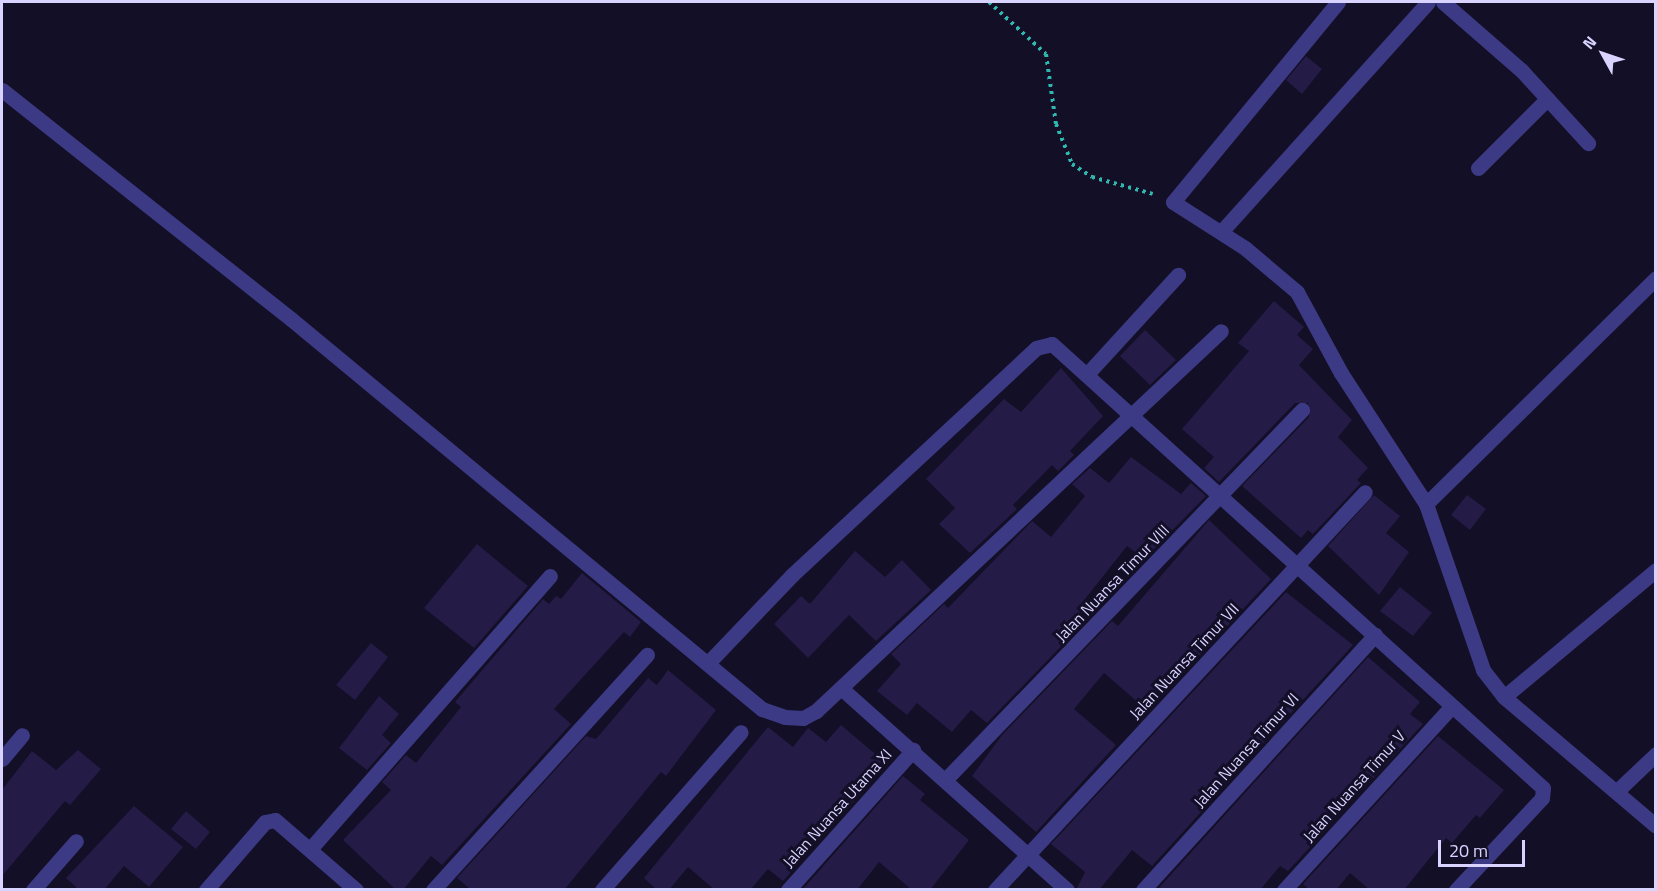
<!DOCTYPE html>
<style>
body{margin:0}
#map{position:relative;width:1657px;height:891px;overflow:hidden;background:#130f26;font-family:"Titillium Web",sans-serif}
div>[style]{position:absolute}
.building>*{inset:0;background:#241b47}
.path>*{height:4px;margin-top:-2px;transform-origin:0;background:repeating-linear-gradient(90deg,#2fb8b0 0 3px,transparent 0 7.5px)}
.minor>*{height:15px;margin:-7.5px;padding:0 7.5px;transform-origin:7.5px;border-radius:7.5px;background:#3d3a85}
span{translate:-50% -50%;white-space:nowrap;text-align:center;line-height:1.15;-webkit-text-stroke:6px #130f26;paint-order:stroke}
.street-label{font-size:16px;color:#d9d4ff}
.frame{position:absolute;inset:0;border:3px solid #d9d4ff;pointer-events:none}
.north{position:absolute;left:1573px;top:24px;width:60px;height:60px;-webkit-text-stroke:4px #130f26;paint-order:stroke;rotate:310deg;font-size:16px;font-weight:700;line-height:24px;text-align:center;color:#d9d4ff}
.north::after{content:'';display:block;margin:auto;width:21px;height:27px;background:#d9d4ff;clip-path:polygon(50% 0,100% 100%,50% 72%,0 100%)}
.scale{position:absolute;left:1438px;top:840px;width:87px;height:27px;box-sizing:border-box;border:3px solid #d9d4ff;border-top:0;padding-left:8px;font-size:18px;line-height:21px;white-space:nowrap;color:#d9d4ff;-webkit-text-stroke:4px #130f26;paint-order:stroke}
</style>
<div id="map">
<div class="building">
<div style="clip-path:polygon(1306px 56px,1322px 69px,1302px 94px,1286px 80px)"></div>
<div style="clip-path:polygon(1274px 301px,1304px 327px,1297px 335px,1313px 349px,1299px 365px,1352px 420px,1338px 437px,1368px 468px,1357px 480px,1361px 483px,1313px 534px,1308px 530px,1301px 538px,1242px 486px,1309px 417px,1308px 403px,1295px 403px,1219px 482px,1204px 468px,1214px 457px,1182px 429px,1249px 351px,1238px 343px)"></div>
<div style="clip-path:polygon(1145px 330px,1176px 360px,1150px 385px,1120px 356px)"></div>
<div style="clip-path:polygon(1061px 368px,1103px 416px,1070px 451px,1074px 455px,1058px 471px,1052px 465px,1013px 505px,1017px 509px,970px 553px,939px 524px,955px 508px,926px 479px,1004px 399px,1021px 412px)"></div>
<div style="clip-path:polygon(1131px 457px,1181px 494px,1191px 483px,1206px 496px,1144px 559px,1127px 546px,1085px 599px,1097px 609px,987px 723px,971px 710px,952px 732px,917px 703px,907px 715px,877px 691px,901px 664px,891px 654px,944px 604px,948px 608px,1032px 521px,1051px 537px,1085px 496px,1072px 484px,1090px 468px,1109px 483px)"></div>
<div style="clip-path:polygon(1374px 495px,1400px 516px,1386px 533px,1409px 552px,1379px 595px,1328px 546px)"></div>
<div style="clip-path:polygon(1467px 495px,1486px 509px,1470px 530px,1451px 515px)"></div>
<div style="clip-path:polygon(1209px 520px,1271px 579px,1148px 711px,1104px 673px,1074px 709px,1116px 745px,1036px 832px,972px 776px,1002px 735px,1112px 621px,1118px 626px)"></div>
<div style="clip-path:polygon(477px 544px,528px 586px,474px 648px,424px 608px)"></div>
<div style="clip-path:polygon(855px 551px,885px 577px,902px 560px,931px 590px,876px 641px,849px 615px,808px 658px,774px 624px,801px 596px,810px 604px)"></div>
<div style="clip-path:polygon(582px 573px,641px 622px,630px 637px,624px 632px,554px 709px,571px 724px,442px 865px,431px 856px,403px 890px,396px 890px,343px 840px,391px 790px,382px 782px,406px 755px,416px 763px,461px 707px,455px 702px,543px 599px,549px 604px,556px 596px,561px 599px)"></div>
<div style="clip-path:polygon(1400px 587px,1432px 613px,1413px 636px,1380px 611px)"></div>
<div style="clip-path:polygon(1286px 592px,1353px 645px,1152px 866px,1132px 850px,1099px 890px,1076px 890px,1085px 872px,1051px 844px)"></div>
<div style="clip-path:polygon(371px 643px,388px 657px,355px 700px,336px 685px)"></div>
<div style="clip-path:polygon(1368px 657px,1420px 702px,1410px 714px,1423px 724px,1288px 871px,1280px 866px,1260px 890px,1157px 890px)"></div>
<div style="clip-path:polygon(668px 670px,716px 710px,666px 776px,661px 772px,564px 890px,471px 890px,457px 878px,586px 736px,596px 739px,648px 678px,657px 685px)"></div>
<div style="clip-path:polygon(379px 696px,399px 714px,382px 735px,391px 743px,367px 770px,339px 748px)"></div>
<div style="clip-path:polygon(841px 725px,887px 764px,783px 881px,768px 869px,750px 890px,715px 890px,688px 867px,669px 890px,657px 890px,644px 878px,768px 727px,793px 747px,808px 728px,826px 742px)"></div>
<div style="clip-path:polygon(1438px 736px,1504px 790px,1480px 818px,1476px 815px,1452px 843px,1446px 838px,1404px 890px,1370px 890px,1350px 873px,1336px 890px,1310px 890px,1303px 884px)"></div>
<div style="clip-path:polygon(78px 750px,101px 769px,70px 805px,65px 801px,2px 876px,2px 790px,32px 751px,56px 770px)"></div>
<div style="clip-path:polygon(903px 776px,925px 794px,920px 800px,969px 840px,930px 890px,912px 890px,879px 862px,857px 890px,802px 890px)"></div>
<div style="clip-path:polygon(134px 806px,183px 847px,149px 887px,124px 866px,104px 890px,79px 890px,66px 878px)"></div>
<div style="clip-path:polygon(186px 811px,210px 832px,196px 849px,171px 829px)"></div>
</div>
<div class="path">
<div style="left:989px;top:2px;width:77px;rotate:42.4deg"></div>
<div style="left:1046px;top:54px;width:71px;rotate:81.9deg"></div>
<div style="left:1056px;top:124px;width:43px;rotate:68.2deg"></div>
<div style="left:1072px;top:164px;width:24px;rotate:33deg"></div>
<div style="left:1092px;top:177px;width:63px;rotate:15.6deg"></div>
</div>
<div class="minor">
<div style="left:1338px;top:2px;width:259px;rotate:129.5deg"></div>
<div style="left:1173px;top:202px;width:85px;rotate:32.6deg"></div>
<div style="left:1245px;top:248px;width:68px;rotate:40.2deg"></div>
<div style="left:1297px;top:292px;width:92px;rotate:61.5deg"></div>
<div style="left:1341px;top:373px;width:156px;rotate:57deg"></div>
<div style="left:1426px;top:504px;width:176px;rotate:71deg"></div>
<div style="left:1483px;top:670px;width:34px;rotate:52deg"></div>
<div style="left:1504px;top:697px;width:199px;rotate:40.3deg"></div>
<div style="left:1443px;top:2px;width:105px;rotate:41.1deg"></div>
<div style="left:1522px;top:71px;width:98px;rotate:47.5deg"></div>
<div style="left:2px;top:90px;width:369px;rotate:38.4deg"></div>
<div style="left:291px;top:319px;width:612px;rotate:39.63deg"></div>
<div style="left:762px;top:709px;width:24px;rotate:19deg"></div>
<div style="left:785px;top:717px;width:18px;rotate:3deg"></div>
<div style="left:803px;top:718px;width:15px;rotate:-28deg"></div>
<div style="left:816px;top:711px;width:555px;rotate:-43.18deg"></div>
<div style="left:1478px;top:168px;width:98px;rotate:-45deg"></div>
<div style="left:1221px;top:232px;width:309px;rotate:-48deg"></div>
<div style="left:1089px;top:372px;width:132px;rotate:-47.5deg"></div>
<div style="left:1426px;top:504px;width:322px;rotate:-44.5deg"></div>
<div style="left:708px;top:663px;width:122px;rotate:-46.3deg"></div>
<div style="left:792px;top:575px;width:333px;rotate:-42.9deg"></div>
<div style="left:1036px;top:348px;width:16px;rotate:-14deg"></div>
<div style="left:1052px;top:344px;width:662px;rotate:42.12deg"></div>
<div style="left:1543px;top:788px;width:10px;rotate:96deg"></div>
<div style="left:1542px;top:798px;width:126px;rotate:133.1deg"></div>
<div style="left:841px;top:688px;width:303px;rotate:41.8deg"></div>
<div style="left:1504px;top:697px;width:198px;rotate:-39.9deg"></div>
<div style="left:2px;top:759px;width:31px;rotate:-50deg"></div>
<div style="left:946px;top:779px;width:513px;rotate:-46.03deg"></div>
<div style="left:1617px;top:791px;width:54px;rotate:-43.5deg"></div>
<div style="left:311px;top:848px;width:362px;rotate:-48.7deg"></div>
<div style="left:33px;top:890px;width:65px;rotate:-48.7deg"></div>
<div style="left:206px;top:890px;width:90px;rotate:-49.1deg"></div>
<div style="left:265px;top:822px;width:10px;rotate:-11deg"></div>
<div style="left:275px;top:820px;width:107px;rotate:40.8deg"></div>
<div style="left:433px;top:890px;width:318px;rotate:-47.7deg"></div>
<div style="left:602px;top:890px;width:210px;rotate:-48.7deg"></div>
<div style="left:788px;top:890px;width:188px;rotate:-48.2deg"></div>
<div style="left:995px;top:890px;width:543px;rotate:-47.09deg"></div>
<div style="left:1143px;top:890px;width:345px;rotate:-47.7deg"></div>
<div style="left:1284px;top:890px;width:248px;rotate:-47.6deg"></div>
</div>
<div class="street-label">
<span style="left:1112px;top:583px;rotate:-46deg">Jalan Nuansa Timur VIII</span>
<span style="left:1184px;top:661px;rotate:-47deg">Jalan Nuansa Timur VII</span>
<span style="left:1246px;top:750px;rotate:-48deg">Jalan Nuansa Timur VI</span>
<span style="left:1354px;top:786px;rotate:-48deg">Jalan Nuansa Timur V</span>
<span style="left:837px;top:808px;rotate:-48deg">Jalan Nuansa Utama XI</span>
</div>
<div class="frame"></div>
<div class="north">N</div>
<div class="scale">20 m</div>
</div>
